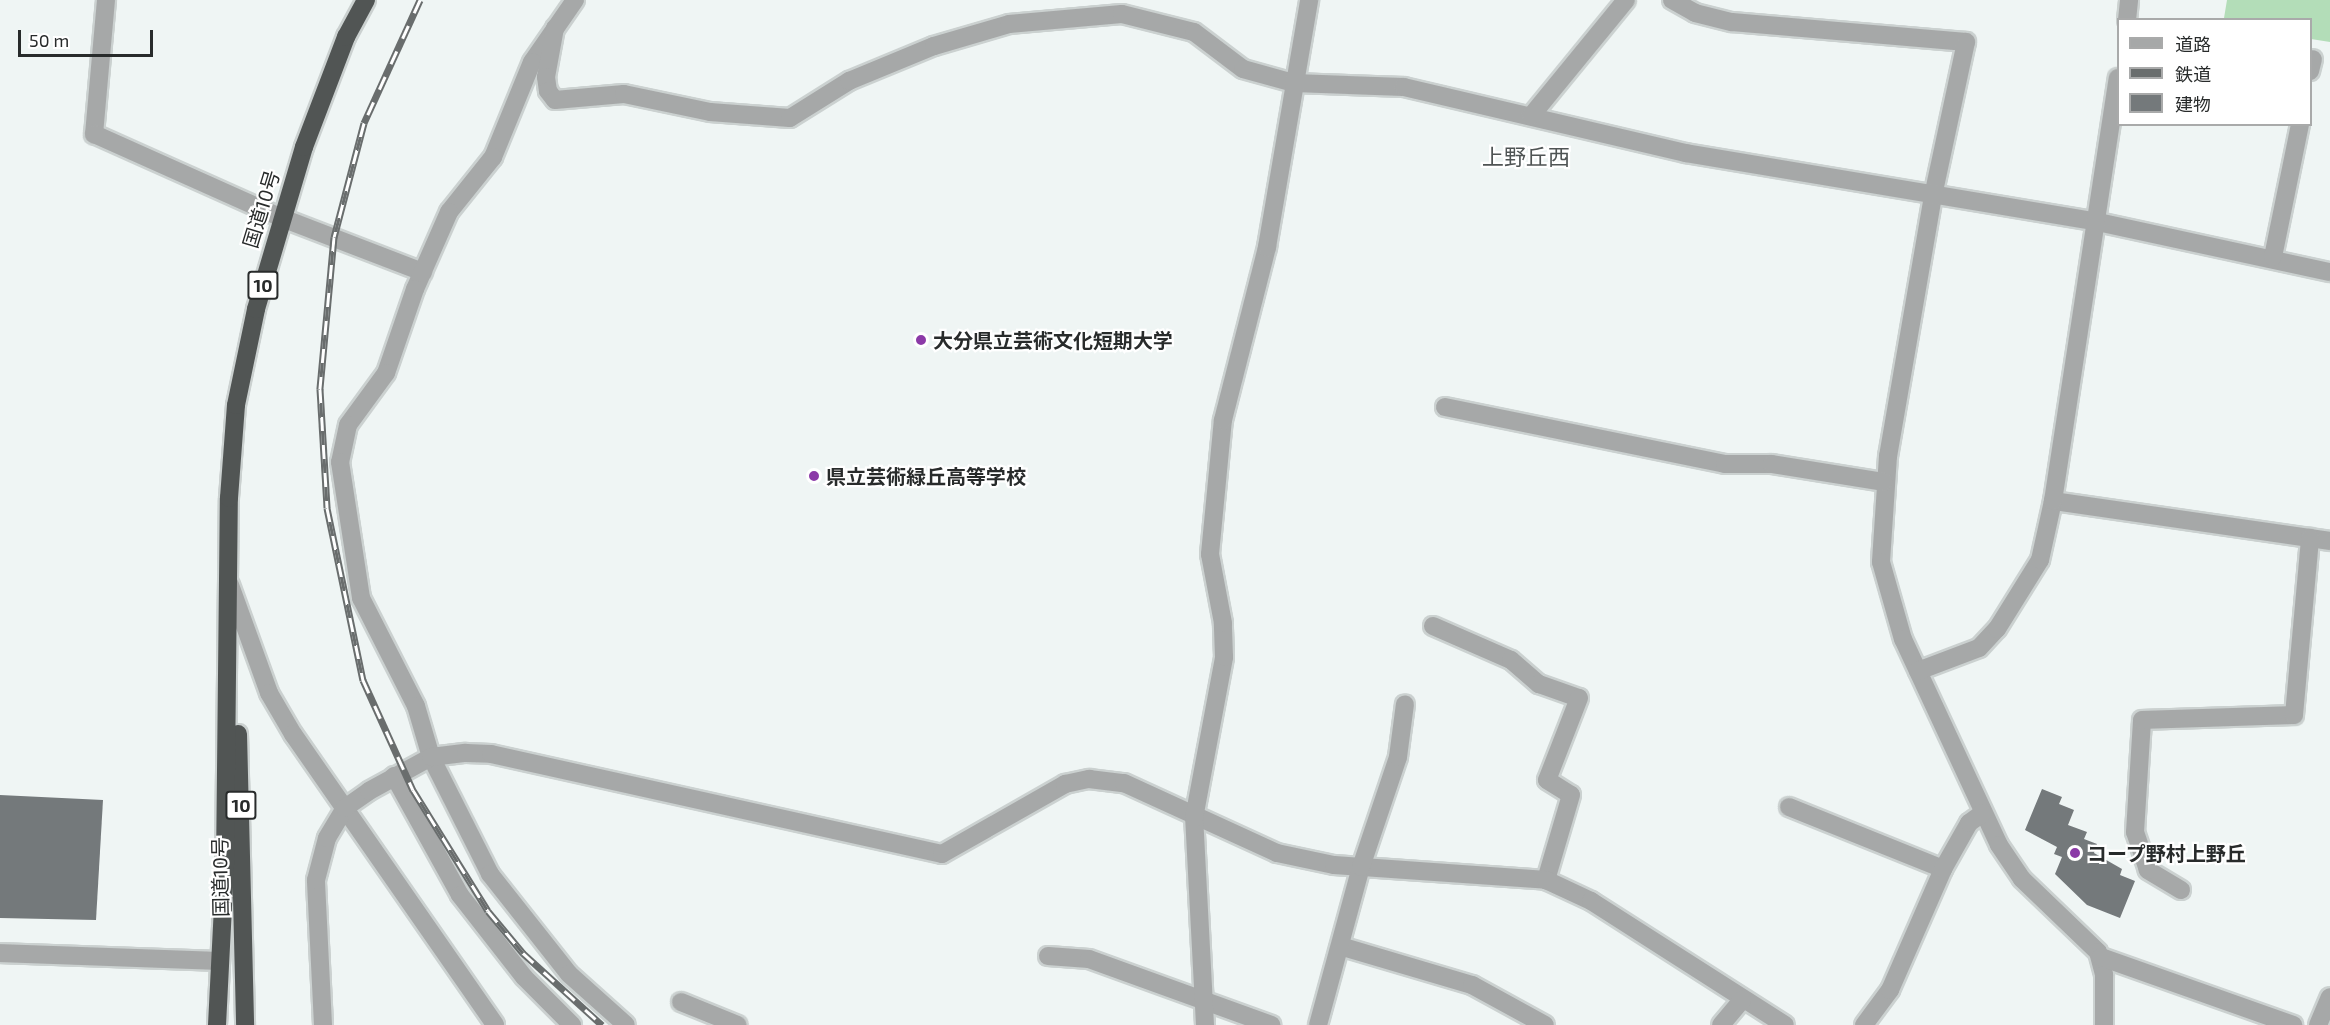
<!DOCTYPE html>
<meta charset="utf-8">
<style>
body{margin:0}
#map{position:relative;width:2330px;height:1025px;overflow:hidden;background:#eff5f4;font-family:"Exo 2","Noto Sans JP",sans-serif}
div>[style]{position:absolute}
.green>*{inset:0;background:#b3ddb8}
.building>*{inset:0;background:#74797b}
.roads{filter:drop-shadow(2px 0 #cbd1d0) drop-shadow(-2px 0 #cbd1d0) drop-shadow(0 2px #cbd1d0) drop-shadow(0 -2px #cbd1d0)}
.minor>*{height:18px;margin:-9px;padding:0 9px;transform-origin:9px;border-radius:9px;background:#a6a8a8}
.highway>*{height:18px;margin:-9px;padding:0 9px;transform-origin:9px;border-radius:9px;background:#515554}
.rail>*{height:7px;margin-top:-3.5px;transform-origin:0;background:repeating-linear-gradient(90deg,#fff 0 14px,#696d6d 0 28px);box-sizing:border-box;border-block:2px solid #696d6d}
.dots>*{width:16px;height:16px;translate:-50% -50%;box-sizing:border-box;border:3px solid #fff;border-radius:50%}
span{translate:-50% -50%;white-space:nowrap;text-align:center;line-height:1.15;-webkit-text-stroke:4.5px #fff;paint-order:stroke}
.shield-label span{padding:2px 4px;background:#fff;border:2px solid;border-radius:4px;-webkit-text-stroke-width:0}
.shield-label{font-size:18px;color:#282b2b;font-weight:700}
.street-label{font-size:20px;color:#282b2b}
.poi-label{font-size:20px;color:#282b2b;font-weight:700}
.left{translate:0 -50%;text-align:left}
.quarter-label{font-size:22px;color:#4f5454}
.legend{position:absolute;left:2117px;top:18px;width:195px;height:108px;box-sizing:border-box;background:#fff;border:2px solid #a9aaaa;margin:0;padding:8px 10px;list-style:none;font-size:18px;color:#282b2b}
.legend li{display:flex;align-items:center;gap:12px;height:30px}
.legend b{width:30px;border:2px solid #a9aaaa}
.scale{position:absolute;left:18px;top:30px;width:135px;height:27px;box-sizing:border-box;border:3px solid #282b2b;border-top:0;padding-left:8px;font-size:18px;line-height:21px;white-space:nowrap;color:#282b2b;-webkit-text-stroke:4px #fff;paint-order:stroke}
</style>
<div id="map">
<div class="green">
<div style="clip-path:polygon(2227px 0,2330px 0,2330px 42px,2311px 39px,2310px 20px,2228px 19px,2224px 18px)"></div>
</div>
<div class="building">
<div style="clip-path:polygon(2042px 789px,2062px 797px,2059px 804px,2074px 810px,2068px 825px,2087px 832px,2084px 839px,2097px 844px,2094px 853px,2122px 869px,2120px 875px,2135px 881px,2120px 918px,2087px 905px,2055px 874px,2062px 857px,2054px 854px,2057px 847px,2025px 830px)"></div>
<div style="clip-path:polygon(0 795px,103px 800px,96px 920px,0 918px)"></div>
</div>
<div class="roads">
<div class="minor">
<div style="left:106px;top:0;width:135px;rotate:95.1deg"></div>
<div style="left:94px;top:134px;width:206px;rotate:24.1deg"></div>
<div style="left:282px;top:218px;width:151px;rotate:21deg"></div>
<div style="left:575px;top:0;width:75px;rotate:124.7deg"></div>
<div style="left:532px;top:62px;width:103px;rotate:112.3deg"></div>
<div style="left:493px;top:157px;width:70px;rotate:128.7deg"></div>
<div style="left:449px;top:212px;width:84px;rotate:113.8deg"></div>
<div style="left:415px;top:289px;width:89px;rotate:109deg"></div>
<div style="left:386px;top:373px;width:64px;rotate:126.2deg"></div>
<div style="left:348px;top:425px;width:38px;rotate:102deg"></div>
<div style="left:340px;top:462px;width:138px;rotate:81.2deg"></div>
<div style="left:361px;top:598px;width:121px;rotate:63deg"></div>
<div style="left:416px;top:706px;width:53px;rotate:73.6deg"></div>
<div style="left:431px;top:757px;width:131px;rotate:63.2deg"></div>
<div style="left:490px;top:874px;width:127px;rotate:51.7deg"></div>
<div style="left:569px;top:974px;width:76px;rotate:41.8deg"></div>
<div style="left:1672px;top:0;width:26px;rotate:29deg"></div>
<div style="left:1695px;top:13px;width:38px;rotate:14deg"></div>
<div style="left:1732px;top:22px;width:235px;rotate:4.9deg"></div>
<div style="left:1966px;top:42px;width:157px;rotate:102.1deg"></div>
<div style="left:1933px;top:196px;width:264px;rotate:99.8deg"></div>
<div style="left:1888px;top:456px;width:106px;rotate:93.8deg"></div>
<div style="left:1881px;top:562px;width:80px;rotate:74.1deg"></div>
<div style="left:1903px;top:639px;width:227px;rotate:65deg"></div>
<div style="left:1999px;top:845px;width:41px;rotate:55.9deg"></div>
<div style="left:2022px;top:879px;width:105px;rotate:43.8deg"></div>
<div style="left:2098px;top:952px;width:24px;rotate:75deg"></div>
<div style="left:2104px;top:975px;width:50px;rotate:90deg"></div>
<div style="left:2127px;top:20px;width:20px;rotate:-84deg"></div>
<div style="left:555px;top:28px;width:50px;rotate:100.4deg"></div>
<div style="left:546px;top:77px;width:14px;rotate:82deg"></div>
<div style="left:548px;top:91px;width:11px;rotate:52deg"></div>
<div style="left:555px;top:100px;width:69px;rotate:-5deg"></div>
<div style="left:624px;top:94px;width:88px;rotate:11.8deg"></div>
<div style="left:710px;top:112px;width:80px;rotate:4.3deg"></div>
<div style="left:790px;top:118px;width:70px;rotate:-32.1deg"></div>
<div style="left:849px;top:81px;width:92px;rotate:-22.4deg"></div>
<div style="left:934px;top:46px;width:78px;rotate:-16.3deg"></div>
<div style="left:1009px;top:24px;width:113px;rotate:-5.1deg"></div>
<div style="left:1122px;top:14px;width:74px;rotate:14deg"></div>
<div style="left:1194px;top:32px;width:61px;rotate:37.1deg"></div>
<div style="left:1243px;top:69px;width:53px;rotate:15.4deg"></div>
<div style="left:1294px;top:83px;width:110px;rotate:2.1deg"></div>
<div style="left:1404px;top:87px;width:290px;rotate:13.2deg"></div>
<div style="left:1686px;top:153px;width:418px;rotate:9.5deg"></div>
<div style="left:2098px;top:222px;width:237px;rotate:12.2deg"></div>
<div style="left:2310px;top:71px;width:12px;rotate:-76deg"></div>
<div style="left:1531px;top:116px;width:150px;rotate:-50.7deg"></div>
<div style="left:2273px;top:257px;width:136px;rotate:-78.5deg"></div>
<div style="left:1445px;top:407px;width:286px;rotate:11.5deg"></div>
<div style="left:1725px;top:464px;width:47px"></div>
<div style="left:1772px;top:464px;width:113px;rotate:9.1deg"></div>
<div style="left:2053px;top:501px;width:280px;rotate:8.2deg"></div>
<div style="left:230px;top:585px;width:115px;rotate:70.1deg"></div>
<div style="left:269px;top:693px;width:48px;rotate:59.7deg"></div>
<div style="left:293px;top:734px;width:354px;rotate:55.2deg"></div>
<div style="left:1433px;top:626px;width:85px;rotate:23.6deg"></div>
<div style="left:1511px;top:660px;width:37px;rotate:41deg"></div>
<div style="left:1539px;top:684px;width:42px;rotate:19.3deg"></div>
<div style="left:1579px;top:698px;width:88px;rotate:111.3deg"></div>
<div style="left:1547px;top:780px;width:28px;rotate:32deg"></div>
<div style="left:1571px;top:795px;width:89px;rotate:106.4deg"></div>
<div style="left:1918px;top:671px;width:65px;rotate:-20.7deg"></div>
<div style="left:1979px;top:648px;width:26px;rotate:-47deg"></div>
<div style="left:1997px;top:629px;width:81px;rotate:-58.1deg"></div>
<div style="left:2040px;top:560px;width:60px;rotate:-77.6deg"></div>
<div style="left:2053px;top:501px;width:428px;rotate:-81.3deg"></div>
<div style="left:394px;top:776px;width:136px;rotate:61deg"></div>
<div style="left:460px;top:895px;width:104px;rotate:52deg"></div>
<div style="left:524px;top:977px;width:68px;rotate:45deg"></div>
<div style="left:1789px;top:807px;width:166px;rotate:21.9deg"></div>
<div style="left:2181px;top:890px;width:39px;rotate:-149deg"></div>
<div style="left:2148px;top:870px;width:40px;rotate:-108.9deg"></div>
<div style="left:2135px;top:832px;width:112px;rotate:-86.4deg"></div>
<div style="left:2142px;top:720px;width:152px;rotate:-1.9deg"></div>
<div style="left:2294px;top:715px;width:178px;rotate:-84.8deg"></div>
<div style="left:1340px;top:946px;width:138px;rotate:16.5deg"></div>
<div style="left:1472px;top:985px;width:83px;rotate:28.7deg"></div>
<div style="left:0;top:953px;width:218px;rotate:2.1deg"></div>
<div style="left:1048px;top:956px;width:41px;rotate:4.2deg"></div>
<div style="left:1089px;top:959px;width:194px;rotate:19.9deg"></div>
<div style="left:2101px;top:957px;width:204px;rotate:19.5deg"></div>
<div style="left:681px;top:1002px;width:61px;rotate:22deg"></div>
<div style="left:323px;top:1025px;width:145px;rotate:-92.8deg"></div>
<div style="left:316px;top:880px;width:43px;rotate:-75.3deg"></div>
<div style="left:327px;top:838px;width:35px;rotate:-59deg"></div>
<div style="left:345px;top:808px;width:29px;rotate:-35deg"></div>
<div style="left:369px;top:791px;width:71px;rotate:-28.7deg"></div>
<div style="left:431px;top:757px;width:35px;rotate:-7deg"></div>
<div style="left:466px;top:753px;width:25px;rotate:2deg"></div>
<div style="left:491px;top:754px;width:462px;rotate:12.5deg"></div>
<div style="left:942px;top:854px;width:142px;rotate:-29.6deg"></div>
<div style="left:1065px;top:784px;width:25px;rotate:-12deg"></div>
<div style="left:1089px;top:779px;width:35px;rotate:7deg"></div>
<div style="left:1124px;top:783px;width:168px;rotate:24.6deg"></div>
<div style="left:1277px;top:853px;width:58px;rotate:11.9deg"></div>
<div style="left:1334px;top:865px;width:213px;rotate:4deg"></div>
<div style="left:1546px;top:880px;width:50px;rotate:25deg"></div>
<div style="left:1591px;top:901px;width:230px;rotate:32.6deg"></div>
<div style="left:1205px;top:1025px;width:207px;rotate:-93deg"></div>
<div style="left:1194px;top:818px;width:164px;rotate:-79.4deg"></div>
<div style="left:1224px;top:657px;width:34px;rotate:-92deg"></div>
<div style="left:1223px;top:623px;width:70px;rotate:-100.7deg"></div>
<div style="left:1210px;top:554px;width:135px;rotate:-84.5deg"></div>
<div style="left:1223px;top:420px;width:179px;rotate:-75.7deg"></div>
<div style="left:1267px;top:247px;width:251px;rotate:-80.3deg"></div>
<div style="left:1318px;top:1025px;width:164px;rotate:-74.8deg"></div>
<div style="left:1361px;top:867px;width:116px;rotate:-71.4deg"></div>
<div style="left:1398px;top:757px;width:53px;rotate:-82.5deg"></div>
<div style="left:1721px;top:1025px;width:33px;rotate:-50deg"></div>
<div style="left:1864px;top:1025px;width:44px;rotate:-53.4deg"></div>
<div style="left:1890px;top:990px;width:132px;rotate:-66.3deg"></div>
<div style="left:1943px;top:869px;width:53px;rotate:-60.5deg"></div>
<div style="left:1969px;top:823px;width:17px;rotate:-36deg"></div>
<div style="left:2318px;top:1025px;width:30px;rotate:-67deg"></div>
</div>
<div class="highway">
<div style="left:238px;top:734px;width:291px;rotate:88.6deg"></div>
<div style="left:217px;top:1025px;width:159px;rotate:-87.1deg"></div>
<div style="left:225px;top:866px;width:368px;rotate:-89.4deg"></div>
<div style="left:229px;top:498px;width:93px;rotate:-85.7deg"></div>
<div style="left:236px;top:405px;width:98px;rotate:-78.2deg"></div>
<div style="left:256px;top:309px;width:169px;rotate:-73.5deg"></div>
<div style="left:304px;top:147px;width:118px;rotate:-69.1deg"></div>
<div style="left:346px;top:37px;width:42px;rotate:-61.6deg"></div>
</div>
</div>
<div class="rail">
<div style="left:420px;top:0;width:135px;rotate:114.5deg"></div>
<div style="left:364px;top:123px;width:118px;rotate:104.7deg"></div>
<div style="left:334px;top:237px;width:153px;rotate:95.3deg"></div>
<div style="left:320px;top:389px;width:119px;rotate:86.6deg"></div>
<div style="left:327px;top:508px;width:176px;rotate:78.2deg"></div>
<div style="left:363px;top:680px;width:121px;rotate:65.6deg"></div>
<div style="left:413px;top:790px;width:142px;rotate:58.2deg"></div>
<div style="left:488px;top:911px;width:55px;rotate:50.2deg"></div>
<div style="left:523px;top:953px;width:107px;rotate:42.3deg"></div>
</div>
<div class="dots">
<div style="left:921px;top:340px;background:#8b39a7"></div>
<div style="left:814px;top:476px;background:#8b39a7"></div>
<div style="left:2075px;top:853px;background:#8b39a7"></div>
</div>
<div class="shield-label">
<span style="left:263px;top:285px">10</span>
<span style="left:241px;top:805px">10</span>
</div>
<div class="street-label">
<span style="left:261px;top:209px;rotate:-73deg">国道10号</span>
<span style="left:220px;top:877px;rotate:-91deg">国道10号</span>
</div>
<div class="poi-label">
<span class="left" style="left:933px;top:340px">大分県立芸術文化短期大学</span>
<span class="left" style="left:826px;top:476px">県立芸術緑丘高等学校</span>
<span class="left" style="left:2087px;top:853px">コープ野村上野丘</span>
</div>
<div class="quarter-label">
<span style="left:1526px;top:157px">上野丘西</span>
</div>
<ul class="legend">
<li><b style="height:8px;background:#a6a8a8"></b>道路</li>
<li><b style="height:8px;background:#696d6d"></b>鉄道</li>
<li><b style="height:16px;background:#74797b"></b>建物</li>
</ul>
<div class="scale">50 m</div>
</div>
